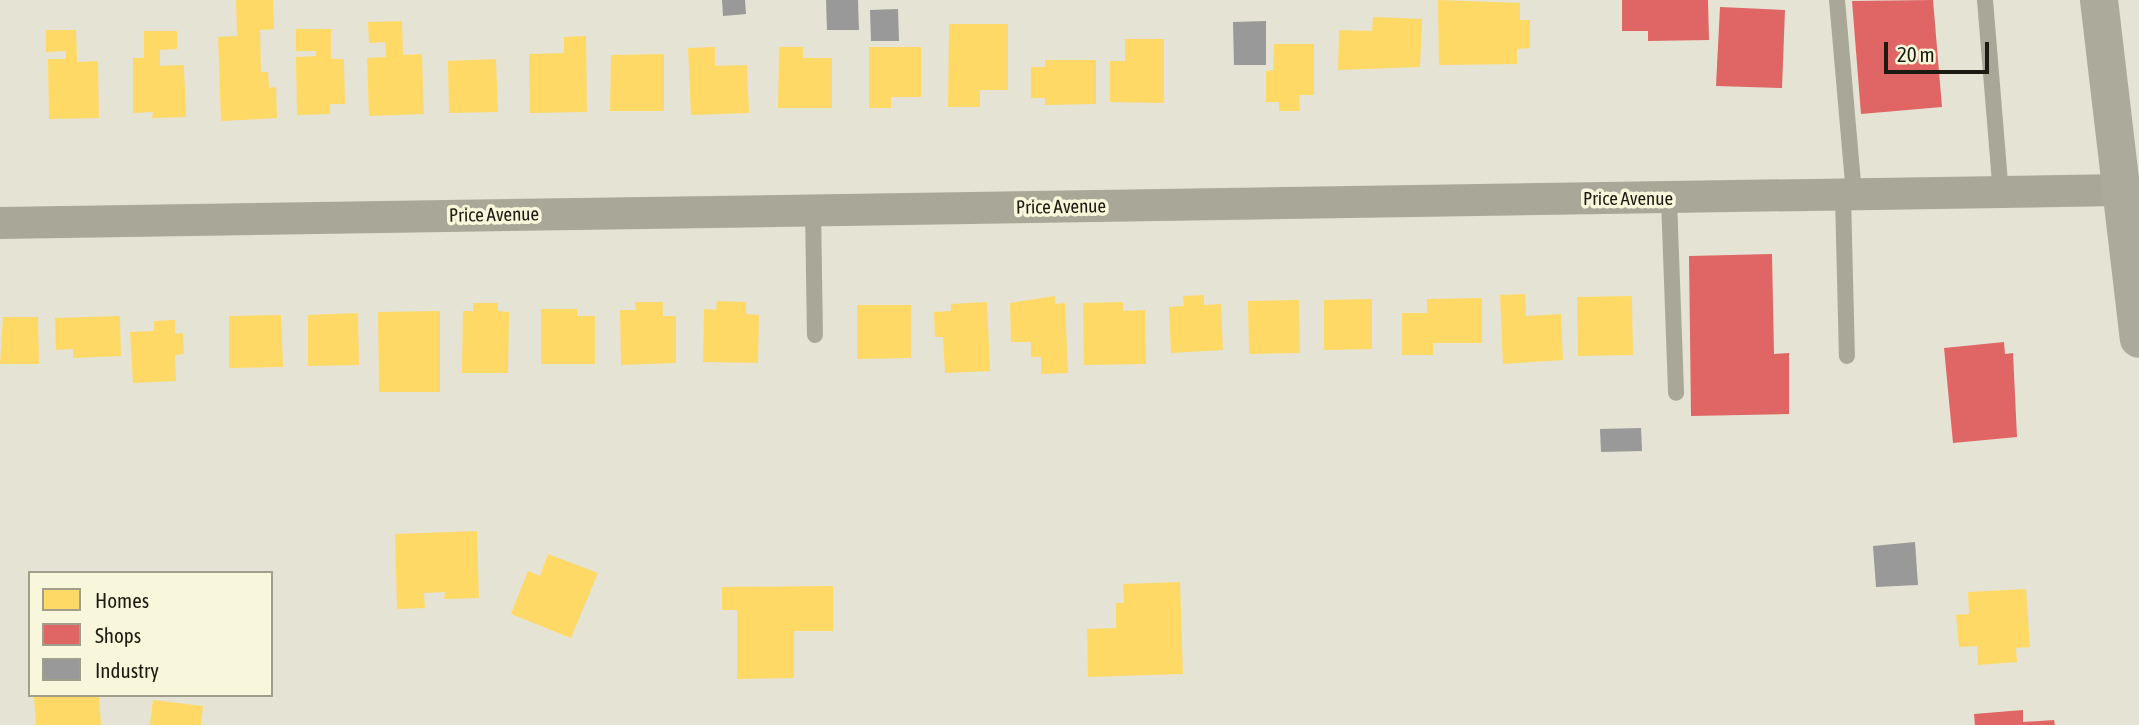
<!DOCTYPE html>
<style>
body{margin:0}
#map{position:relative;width:2139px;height:725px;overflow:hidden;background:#e5e3d4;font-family:"Asap Condensed",sans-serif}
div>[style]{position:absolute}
.homes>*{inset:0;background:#ffd966}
.shops>*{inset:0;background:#e06666}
.industry>*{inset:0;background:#999}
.lane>*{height:16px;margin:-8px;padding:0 8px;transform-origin:8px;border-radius:8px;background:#a9a898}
.street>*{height:32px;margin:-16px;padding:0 16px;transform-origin:16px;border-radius:16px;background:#a9a898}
.primary>*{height:38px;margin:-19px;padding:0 19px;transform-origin:19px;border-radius:19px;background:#acaa9a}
span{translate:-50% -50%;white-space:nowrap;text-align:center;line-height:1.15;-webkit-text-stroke:7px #f8f7db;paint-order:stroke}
.street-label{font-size:19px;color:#1c1b12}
.legend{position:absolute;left:28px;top:571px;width:245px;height:126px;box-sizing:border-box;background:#f8f7db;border:2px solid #a09f8b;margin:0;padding:9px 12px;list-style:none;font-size:21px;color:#1c1b12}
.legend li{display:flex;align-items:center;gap:14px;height:35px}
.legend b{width:35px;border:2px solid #a09f8b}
.scale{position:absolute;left:1884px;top:42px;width:105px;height:32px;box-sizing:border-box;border:4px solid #1c1b12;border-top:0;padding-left:9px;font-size:21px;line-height:24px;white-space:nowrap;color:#1c1b12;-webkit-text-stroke:5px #f8f7db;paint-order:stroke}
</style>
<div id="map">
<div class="homes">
<div style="clip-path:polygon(236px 0,273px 0,274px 29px,260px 30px,261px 72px,268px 72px,269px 88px,276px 87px,277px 118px,221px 121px,218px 37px,237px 36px)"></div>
<div style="clip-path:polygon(1438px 0,1520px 3px,1520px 20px,1530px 20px,1530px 48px,1517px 49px,1517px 64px,1439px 65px)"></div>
<div style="clip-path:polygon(1373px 17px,1422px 19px,1420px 67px,1338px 70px,1339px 30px,1372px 31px)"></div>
<div style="clip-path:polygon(402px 21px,403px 55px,422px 54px,424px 114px,369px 116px,367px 58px,386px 57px,385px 42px,369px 43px,368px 22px)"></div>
<div style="clip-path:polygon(949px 24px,1008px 24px,1008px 90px,980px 90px,980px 107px,948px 107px)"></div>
<div style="clip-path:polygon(296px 29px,331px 29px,331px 59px,344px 59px,345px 104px,330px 104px,330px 114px,297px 115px,296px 57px,316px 56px,316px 51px,296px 51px)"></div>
<div style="clip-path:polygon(46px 30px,76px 30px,77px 62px,98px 61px,99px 118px,49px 119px,48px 59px,66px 59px,66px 51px,46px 52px)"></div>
<div style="clip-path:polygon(144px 31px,177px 31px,177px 49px,160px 50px,160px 66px,184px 65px,186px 117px,152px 118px,153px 112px,133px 113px,133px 58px,144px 58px)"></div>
<div style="clip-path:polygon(586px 36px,587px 112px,530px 113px,529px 54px,564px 53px,564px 37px)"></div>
<div style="clip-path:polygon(1125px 39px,1164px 39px,1164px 103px,1110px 102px,1110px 61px,1125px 61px)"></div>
<div style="clip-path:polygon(1274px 44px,1314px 44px,1314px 95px,1299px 95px,1300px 111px,1279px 111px,1279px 102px,1266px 102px,1266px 71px,1273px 70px)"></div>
<div style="clip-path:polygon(715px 47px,715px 66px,747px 65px,749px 113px,691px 115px,688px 48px)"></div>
<div style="clip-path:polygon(779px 47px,803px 47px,803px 58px,832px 58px,832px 108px,778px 108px)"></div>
<div style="clip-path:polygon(869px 47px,921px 47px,921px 97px,891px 97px,891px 108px,869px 108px)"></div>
<div style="clip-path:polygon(664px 54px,664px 111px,610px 111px,611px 55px)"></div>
<div style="clip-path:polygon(496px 59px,498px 112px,449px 113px,448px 61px)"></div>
<div style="clip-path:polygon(1045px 60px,1096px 60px,1096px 104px,1045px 105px,1045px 98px,1031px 98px,1031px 67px,1045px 67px)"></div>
<div style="clip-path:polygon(1525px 294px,1526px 316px,1561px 314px,1563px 360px,1503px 364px,1500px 295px)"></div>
<div style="clip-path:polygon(1204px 295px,1204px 305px,1221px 304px,1223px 350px,1171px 353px,1169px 307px,1184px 306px,1183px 296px)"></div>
<div style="clip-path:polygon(1055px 296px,1055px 304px,1065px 303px,1068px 373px,1041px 374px,1041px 357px,1031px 357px,1031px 342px,1011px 342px,1010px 303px)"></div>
<div style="clip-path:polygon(1632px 296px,1633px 355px,1578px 356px,1577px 297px)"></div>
<div style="clip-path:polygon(1482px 298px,1482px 343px,1433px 343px,1433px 355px,1402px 355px,1402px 313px,1427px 313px,1427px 299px)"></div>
<div style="clip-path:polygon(1372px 299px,1372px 349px,1324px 350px,1324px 300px)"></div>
<div style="clip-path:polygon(1299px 300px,1300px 353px,1249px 354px,1248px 301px)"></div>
<div style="clip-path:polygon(717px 301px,746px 302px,746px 314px,759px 315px,758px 363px,703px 362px,704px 309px,716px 310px)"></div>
<div style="clip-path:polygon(635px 302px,663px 302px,663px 316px,676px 316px,676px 363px,621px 365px,620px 310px,636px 310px)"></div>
<div style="clip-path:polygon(987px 302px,990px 371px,945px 373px,943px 337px,935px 337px,934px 312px,951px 311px,951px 304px)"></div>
<div style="clip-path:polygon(1123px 302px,1123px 311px,1145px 310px,1146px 364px,1084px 365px,1083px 303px)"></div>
<div style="clip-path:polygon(473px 303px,498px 303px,498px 311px,509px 312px,508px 373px,462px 373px,463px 311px,473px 311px)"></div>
<div style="clip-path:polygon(857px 305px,911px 305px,911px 358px,857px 359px)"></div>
<div style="clip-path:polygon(541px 309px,577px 309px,577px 316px,595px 316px,595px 364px,541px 364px)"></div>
<div style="clip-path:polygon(440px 311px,440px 392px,379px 392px,378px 312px)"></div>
<div style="clip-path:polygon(358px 313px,359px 365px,308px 366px,308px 315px)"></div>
<div style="clip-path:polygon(281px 315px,283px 367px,229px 368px,229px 316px)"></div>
<div style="clip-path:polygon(120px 316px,121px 356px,73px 358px,73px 349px,56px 350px,55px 318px)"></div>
<div style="clip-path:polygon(3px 317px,38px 317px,39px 364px,0 364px)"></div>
<div style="clip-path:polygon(175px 320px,175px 334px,183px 333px,184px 354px,175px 355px,176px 381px,133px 383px,130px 332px,154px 331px,154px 321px)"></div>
<div style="clip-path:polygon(477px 531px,479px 598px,444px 599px,445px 592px,424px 593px,425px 608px,397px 609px,395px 534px)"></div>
<div style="clip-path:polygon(548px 554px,598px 573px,571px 638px,511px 614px,528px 571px,540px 576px)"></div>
<div style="clip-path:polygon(1180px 582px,1183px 674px,1088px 677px,1087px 629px,1116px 628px,1116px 603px,1124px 603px,1123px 584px)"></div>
<div style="clip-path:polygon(833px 586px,833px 631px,794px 631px,794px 678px,737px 679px,737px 610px,722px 610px,722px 587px)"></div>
<div style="clip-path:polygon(2026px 589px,2030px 647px,2016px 648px,2017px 662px,1978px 665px,1977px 646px,1959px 647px,1956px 615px,1969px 614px,1968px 592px)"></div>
<div style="clip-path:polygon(60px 695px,99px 695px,101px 725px,36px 725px,34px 697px)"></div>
<div style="clip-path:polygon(153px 700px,203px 706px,201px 725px,150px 725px)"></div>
</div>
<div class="shops">
<div style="clip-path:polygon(1622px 0,1708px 0,1709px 40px,1648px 41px,1648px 31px,1622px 31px)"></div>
<div style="clip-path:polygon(1933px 0,1942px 107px,1861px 114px,1852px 1px)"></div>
<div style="clip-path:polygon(1720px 7px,1785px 10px,1782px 88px,1716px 86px)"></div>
<div style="clip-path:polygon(1772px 254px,1774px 354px,1789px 353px,1789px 414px,1691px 416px,1689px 256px)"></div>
<div style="clip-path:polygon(2004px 342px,2005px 354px,2013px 353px,2017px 437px,1953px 443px,1944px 348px)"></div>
<div style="clip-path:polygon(2023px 710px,2023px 722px,2054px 720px,2055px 725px,1975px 725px,1974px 714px)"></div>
</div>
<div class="industry">
<div style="clip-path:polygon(722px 0,745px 0,746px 14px,723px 16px)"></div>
<div style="clip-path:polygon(826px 0,858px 0,859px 30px,827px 30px)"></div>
<div style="clip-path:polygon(898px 9px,899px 41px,871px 41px,870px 10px)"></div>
<div style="clip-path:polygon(1266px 21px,1266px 65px,1234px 65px,1233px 22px)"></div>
<div style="clip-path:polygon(1641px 428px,1642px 451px,1601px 452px,1600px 429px)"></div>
<div style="clip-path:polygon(1915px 542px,1918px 585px,1876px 587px,1873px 546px)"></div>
</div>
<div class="lane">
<div style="left:1837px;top:0;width:195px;rotate:85deg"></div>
<div style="left:1985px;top:0;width:194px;rotate:85.3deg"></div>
<div style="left:1843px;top:196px;width:160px;rotate:88.6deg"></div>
<div style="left:1669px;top:200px;width:193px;rotate:87.9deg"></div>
<div style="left:813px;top:210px;width:125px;rotate:89.1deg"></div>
</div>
<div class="street">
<div style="left:0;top:223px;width:2121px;rotate:-0.89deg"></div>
</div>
<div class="primary">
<div style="left:2099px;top:0;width:341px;rotate:83.3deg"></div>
</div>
<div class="street-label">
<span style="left:1628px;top:199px">Price Avenue</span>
<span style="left:1061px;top:207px;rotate:-1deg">Price Avenue</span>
<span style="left:494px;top:215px;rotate:-1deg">Price Avenue</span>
</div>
<ul class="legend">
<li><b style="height:19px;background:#ffd966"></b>Homes</li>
<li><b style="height:19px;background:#e06666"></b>Shops</li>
<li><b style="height:19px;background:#999"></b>Industry</li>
</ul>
<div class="scale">20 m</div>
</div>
